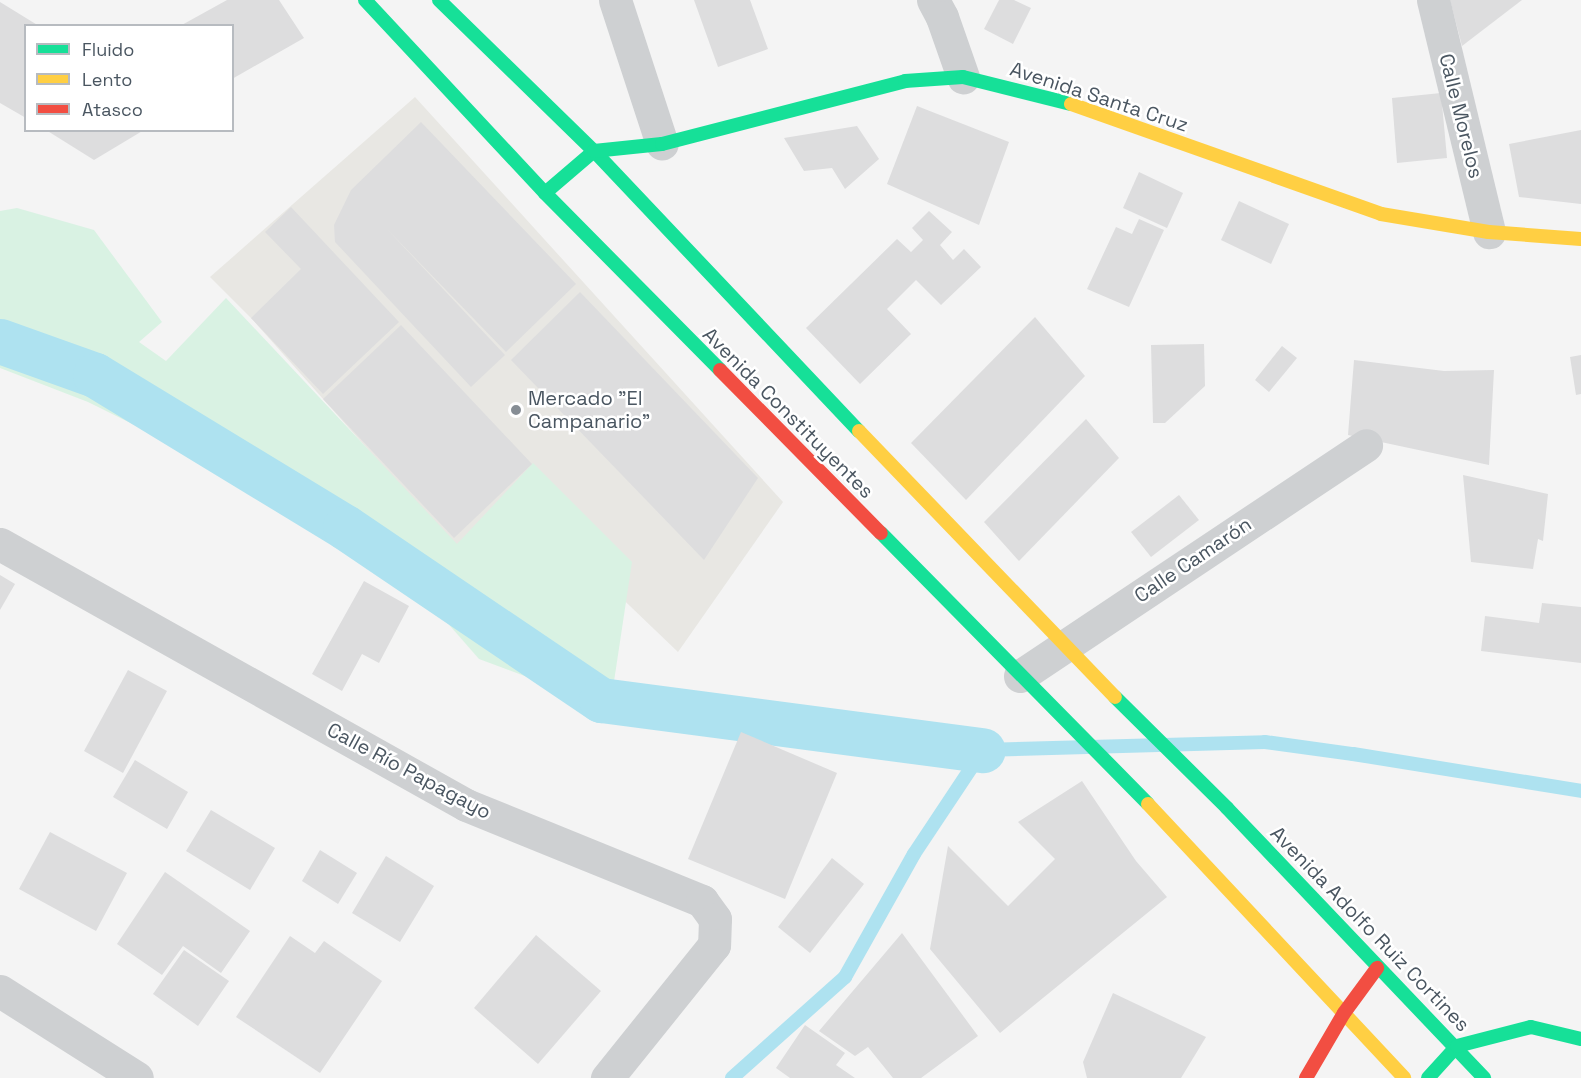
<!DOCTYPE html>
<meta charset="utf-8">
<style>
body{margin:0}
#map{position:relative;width:1581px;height:1078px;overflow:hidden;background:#f4f4f4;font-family:"Space Grotesk",sans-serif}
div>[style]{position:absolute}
.commercial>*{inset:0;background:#e8e7e3}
.green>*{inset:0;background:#d9f2e3}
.stream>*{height:14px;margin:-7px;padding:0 7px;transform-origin:7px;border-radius:7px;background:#aee2f0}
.canal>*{height:45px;margin:-22.5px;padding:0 22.5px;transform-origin:22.5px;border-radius:22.5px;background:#aee2f0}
.building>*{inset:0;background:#ddddde}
.street>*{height:33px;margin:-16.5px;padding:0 16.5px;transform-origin:16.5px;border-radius:16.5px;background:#ced0d2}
.fast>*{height:14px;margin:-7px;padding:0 7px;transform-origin:7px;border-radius:7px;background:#16e098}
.slow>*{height:14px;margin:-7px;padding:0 7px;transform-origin:7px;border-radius:7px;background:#ffcf43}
.jam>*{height:14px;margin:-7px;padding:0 7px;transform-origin:7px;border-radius:7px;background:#f24e42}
.dots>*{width:16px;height:16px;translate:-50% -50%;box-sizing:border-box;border:3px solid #fff;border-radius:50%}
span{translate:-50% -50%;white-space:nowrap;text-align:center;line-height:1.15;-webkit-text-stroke:5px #fff;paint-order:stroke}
.street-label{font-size:20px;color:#4a5661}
.poi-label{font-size:20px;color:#4a5661}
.left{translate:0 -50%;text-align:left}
.legend{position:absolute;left:24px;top:24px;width:210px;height:108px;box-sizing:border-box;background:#fff;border:2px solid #b7bbc0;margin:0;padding:8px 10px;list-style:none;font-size:18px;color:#4a5661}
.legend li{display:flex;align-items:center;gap:12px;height:30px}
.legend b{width:30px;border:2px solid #b7bbc0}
</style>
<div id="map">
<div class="commercial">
<div style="clip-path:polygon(415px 97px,783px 502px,678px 652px,536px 516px,476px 571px,251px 318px,210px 277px)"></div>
</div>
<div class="green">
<div style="clip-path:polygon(17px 208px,94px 230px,162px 322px,139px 342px,166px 361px,226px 298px,457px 544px,533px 463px,632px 562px,610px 708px,479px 659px,430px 603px,290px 502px,88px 402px,0 368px,0 211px)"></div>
</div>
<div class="stream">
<div style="left:732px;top:1078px;width:152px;rotate:-41.8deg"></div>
<div style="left:845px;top:977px;width:141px;rotate:-60.7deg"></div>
<div style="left:914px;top:854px;width:125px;rotate:-56.4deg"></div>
<div style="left:983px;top:750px;width:282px;rotate:-1.6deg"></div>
<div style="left:1265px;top:742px;width:89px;rotate:7.8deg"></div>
<div style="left:1353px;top:754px;width:231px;rotate:9.2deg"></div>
</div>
<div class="canal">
<div style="left:0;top:341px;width:101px;rotate:19.7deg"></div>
<div style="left:95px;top:375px;width:293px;rotate:31.3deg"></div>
<div style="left:345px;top:527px;width:309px;rotate:34.1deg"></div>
<div style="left:601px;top:700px;width:385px;rotate:7.5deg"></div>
</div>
<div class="building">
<div style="clip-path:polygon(227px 0,279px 0,304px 38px,232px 79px,232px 26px,180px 26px)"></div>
<div style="clip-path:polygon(694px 0,750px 0,768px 49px,718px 67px)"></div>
<div style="clip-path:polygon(999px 0,1014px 0,1031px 8px,1013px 44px,984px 29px)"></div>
<div style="clip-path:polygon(1450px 0,1522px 0,1462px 46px)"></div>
<div style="clip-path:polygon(0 2px,39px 26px,26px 26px,26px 118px,0 103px)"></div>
<div style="clip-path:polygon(1441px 93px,1447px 158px,1397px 163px,1392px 98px)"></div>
<div style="clip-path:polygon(917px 106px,1009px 142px,979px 225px,887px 184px)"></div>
<div style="clip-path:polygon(421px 122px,576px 284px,506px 352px,386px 228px,505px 355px,471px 387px,335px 242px,334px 225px,351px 190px)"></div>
<div style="clip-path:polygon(857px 126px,879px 159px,845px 189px,832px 168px,804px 171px,784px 138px)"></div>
<div style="clip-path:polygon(46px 130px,144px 130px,94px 160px)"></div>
<div style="clip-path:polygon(1581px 130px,1581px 204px,1519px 197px,1509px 144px)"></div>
<div style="clip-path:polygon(1139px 172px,1183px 193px,1167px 228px,1123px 208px)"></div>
<div style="clip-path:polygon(1239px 201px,1289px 224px,1271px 264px,1221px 240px)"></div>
<div style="clip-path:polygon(291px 207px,399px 322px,323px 394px,251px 318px,301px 269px,265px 232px)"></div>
<div style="clip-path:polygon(929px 211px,952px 232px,940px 245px,953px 260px,964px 249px,981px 267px,941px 305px,916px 280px,887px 309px,911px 334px,860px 384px,806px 328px,897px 239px,911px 252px,923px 240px,912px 228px)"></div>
<div style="clip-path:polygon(1139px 219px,1164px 230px,1129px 307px,1087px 289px,1116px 227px,1132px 234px)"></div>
<div style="clip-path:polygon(580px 292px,758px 478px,704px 560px,511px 360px)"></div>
<div style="clip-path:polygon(1035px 317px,1085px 376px,966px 500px,911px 443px)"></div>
<div style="clip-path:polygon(401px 325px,532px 464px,454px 538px,323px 399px)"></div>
<div style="clip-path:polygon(1204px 344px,1205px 386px,1165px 423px,1153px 423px,1151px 345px)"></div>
<div style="clip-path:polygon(1282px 346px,1297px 358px,1269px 392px,1255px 380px)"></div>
<div style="clip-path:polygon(1581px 355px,1581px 394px,1576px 395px,1570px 357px)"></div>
<div style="clip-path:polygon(1354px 360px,1444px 371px,1494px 370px,1489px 465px,1348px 435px)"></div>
<div style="clip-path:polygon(1086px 419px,1119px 458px,1019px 561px,984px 522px)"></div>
<div style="clip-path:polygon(1463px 475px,1548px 494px,1543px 541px,1538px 539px,1533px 569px,1471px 562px)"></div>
<div style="clip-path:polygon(1179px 495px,1199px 520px,1151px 557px,1131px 532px)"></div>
<div style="clip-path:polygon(0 575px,15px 584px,0 610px)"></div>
<div style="clip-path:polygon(364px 581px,409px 606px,379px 663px,362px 654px,342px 691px,312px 674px)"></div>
<div style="clip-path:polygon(1542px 603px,1581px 607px,1581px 663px,1481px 651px,1485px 616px,1539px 623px)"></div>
<div style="clip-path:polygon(128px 670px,167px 691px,123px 773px,84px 751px)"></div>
<div style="clip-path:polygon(741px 732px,837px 773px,785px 899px,688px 859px)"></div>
<div style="clip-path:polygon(135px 760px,188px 792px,167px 829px,113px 797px)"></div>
<div style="clip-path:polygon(1082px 781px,1136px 861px,1167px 897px,1000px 1033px,930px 949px,948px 846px,1008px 906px,1055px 859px,1018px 822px)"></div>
<div style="clip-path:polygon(211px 810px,275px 848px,250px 890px,186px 851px)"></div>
<div style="clip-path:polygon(50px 832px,127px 873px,96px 931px,19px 889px)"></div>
<div style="clip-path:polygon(320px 850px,357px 873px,338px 904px,302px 881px)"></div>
<div style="clip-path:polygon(386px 856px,434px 886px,400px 942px,352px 913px)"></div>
<div style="clip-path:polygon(832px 858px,864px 884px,810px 953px,778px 927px)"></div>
<div style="clip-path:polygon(165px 872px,250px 931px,221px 973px,183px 946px,162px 975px,117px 944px)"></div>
<div style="clip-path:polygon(902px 933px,978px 1036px,921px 1078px,893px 1078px,868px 1047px,855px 1056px,819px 1031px)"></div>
<div style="clip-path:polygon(536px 935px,601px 991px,538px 1064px,474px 1008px)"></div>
<div style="clip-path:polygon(290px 936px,315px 953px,324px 941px,382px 981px,320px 1073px,236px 1017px)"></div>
<div style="clip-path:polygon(184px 950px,229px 981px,198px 1026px,153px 994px)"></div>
<div style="clip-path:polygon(1113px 993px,1206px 1037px,1181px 1078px,1087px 1078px,1083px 1062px)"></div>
<div style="clip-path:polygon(805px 1025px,845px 1053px,836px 1065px,855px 1078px,790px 1078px,776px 1068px)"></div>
</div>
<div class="street">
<div style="left:615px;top:0;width:151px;rotate:71.9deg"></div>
<div style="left:933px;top:0;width:19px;rotate:62deg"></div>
<div style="left:942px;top:17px;width:64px;rotate:70.7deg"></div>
<div style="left:1433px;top:0;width:239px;rotate:76.4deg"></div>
<div style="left:0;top:544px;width:534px;rotate:29.25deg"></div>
<div style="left:466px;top:805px;width:255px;rotate:22.1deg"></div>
<div style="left:702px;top:901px;width:22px;rotate:54deg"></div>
<div style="left:715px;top:919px;width:26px;rotate:92deg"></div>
<div style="left:714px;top:945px;width:171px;rotate:128.8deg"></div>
<div style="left:1020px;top:676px;width:416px;rotate:-33.7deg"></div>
<div style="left:0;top:991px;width:162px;rotate:32.4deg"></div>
</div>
<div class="fast">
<div style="left:365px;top:0;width:264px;rotate:47deg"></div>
<div style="left:545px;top:193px;width:249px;rotate:45.3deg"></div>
<div style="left:439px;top:0;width:216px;rotate:44.3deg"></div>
<div style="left:594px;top:151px;width:386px;rotate:46.6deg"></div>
<div style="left:545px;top:193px;width:65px;rotate:-40.6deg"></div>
<div style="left:594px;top:151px;width:68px;rotate:-5.9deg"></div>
<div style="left:662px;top:144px;width:251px;rotate:-14.5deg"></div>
<div style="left:905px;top:81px;width:58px;rotate:-3.9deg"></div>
<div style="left:963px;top:77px;width:111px;rotate:14deg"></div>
<div style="left:881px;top:533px;width:380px;rotate:45.4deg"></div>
<div style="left:1115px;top:697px;width:158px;rotate:44.7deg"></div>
<div style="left:1227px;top:808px;width:373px;rotate:46.4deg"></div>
<div style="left:1428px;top:1078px;width:43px;rotate:-47.8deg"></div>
<div style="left:1457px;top:1046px;width:76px;rotate:-14.4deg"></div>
<div style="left:1531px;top:1027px;width:51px;rotate:13.5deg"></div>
</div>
<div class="slow">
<div style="left:1071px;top:104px;width:329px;rotate:19.5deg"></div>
<div style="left:1381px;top:214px;width:109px;rotate:9.5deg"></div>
<div style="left:1489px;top:232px;width:92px;rotate:4.4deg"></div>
<div style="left:859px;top:431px;width:369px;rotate:46.1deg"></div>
<div style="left:1148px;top:804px;width:375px;rotate:46.9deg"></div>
</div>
<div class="jam">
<div style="left:720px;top:370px;width:229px;rotate:45.4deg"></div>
<div style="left:1306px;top:1078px;width:75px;rotate:-59.7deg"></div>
<div style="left:1344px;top:1013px;width:56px;rotate:-53.7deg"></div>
</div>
<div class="dots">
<div style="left:516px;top:410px;background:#868d94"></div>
</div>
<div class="street-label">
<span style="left:1099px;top:97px;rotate:18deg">Avenida Santa Cruz</span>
<span style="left:1461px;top:116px;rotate:76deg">Calle Morelos</span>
<span style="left:788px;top:413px;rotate:45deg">Avenida Constituyentes</span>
<span style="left:1193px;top:560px;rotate:-34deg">Calle Camarón</span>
<span style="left:409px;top:771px;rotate:28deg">Calle Río Papagayo</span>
<span style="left:1370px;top:929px;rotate:46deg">Avenida Adolfo Ruiz Cortines</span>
</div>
<div class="poi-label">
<span class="left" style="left:528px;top:410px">Mercado "El<br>Campanario"</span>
</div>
<ul class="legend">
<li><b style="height:8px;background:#16e098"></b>Fluido</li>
<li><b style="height:8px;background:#ffcf43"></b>Lento</li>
<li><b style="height:8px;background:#f24e42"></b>Atasco</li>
</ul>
</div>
